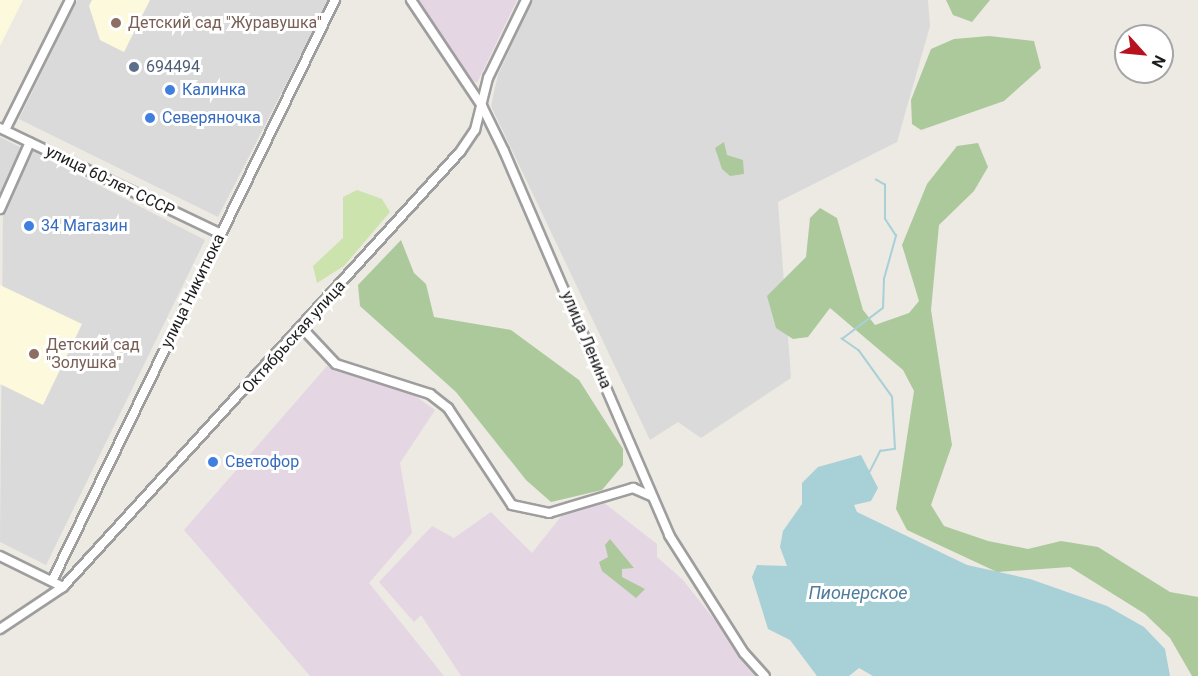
<!DOCTYPE html>
<meta charset="utf-8">
<style>
body{margin:0}
#map{position:relative;width:1198px;height:676px;overflow:hidden;background:#ede9e3;font-family:Roboto,sans-serif}
div>[style]{position:absolute}
.residential>*{inset:0;background:#dbdada}
.industrial>*{inset:0;background:#e5d6e4}
.education>*{inset:0;background:#fcf9dd}
.grass>*{inset:0;background:#cce3ad}
.forest>*{inset:0;background:#acc99c}
.water>*{inset:0;background:#a7d0d7}
.stream>*{height:1.5px;margin:-0.75px;padding:0 0.75px;transform-origin:0.75px;border-radius:0.75px;background:#a7d0d7}
.roads{filter:drop-shadow(2px 0 #9e9e9e) drop-shadow(-2px 0 #9e9e9e) drop-shadow(0 2px #9e9e9e) drop-shadow(0 -2px #9e9e9e)}
.minor>*{height:8px;margin:-4px;padding:0 4px;transform-origin:4px;border-radius:4px;background:#fff}
.dots>*{width:16px;height:16px;translate:-50% -50%;box-sizing:border-box;border:3px solid #fff;border-radius:50%}
span{translate:-50% -50%;white-space:nowrap;text-align:center;line-height:1.15;-webkit-text-stroke:6px #fff;paint-order:stroke}
.education-label{font-size:16px;color:#785e54}
.left{translate:0 -50%;text-align:left}
.service-label{font-size:16px;color:#4e5e75}
.shop-label{font-size:16px;color:#366cbe}
.street-label{font-size:16px;color:#1d1d1d}
.water-label{font-size:18px;color:#4f7b9c;font-style:italic}
.north{position:absolute;left:1114px;top:24px;width:60px;height:60px;box-sizing:border-box;background:#fff;border:2px solid #a5a5a5;border-radius:50%;rotate:117deg;font-size:16px;font-weight:700;line-height:24px;text-align:center;color:#1d1d1d}
.north::after{content:'';display:block;margin:auto;width:21px;height:27px;background:#b8121f;clip-path:polygon(50% 0,100% 100%,50% 72%,0 100%)}
</style>
<div id="map">
<div class="residential">
<div style="clip-path:polygon(77px 0,329px 0,218px 217px,19px 119px)"></div>
<div style="clip-path:polygon(532px 0,928px 0,930px 26px,897px 142px,778px 202px,791px 378px,701px 438px,678px 422px,650px 440px,491px 106px,498px 75px)"></div>
<div style="clip-path:polygon(0 137px,22px 148px,0 197px)"></div>
<div style="clip-path:polygon(32px 151px,205px 240px,46px 565px,0 542px,3px 211px)"></div>
</div>
<div class="industrial">
<div style="clip-path:polygon(413px 0,517px 0,477px 83px,459px 72px)"></div>
<div style="clip-path:polygon(327px 366px,404px 388px,435px 410px,400px 463px,412px 533px,369px 583px,444px 676px,310px 676px,184px 530px)"></div>
<div style="clip-path:polygon(603px 502px,657px 544px,657px 557px,683px 580px,759px 676px,461px 676px,421px 615px,414px 622px,379px 582px,432px 526px,454px 538px,491px 512px,532px 553px,563px 514px)"></div>
</div>
<div class="education">
<div style="clip-path:polygon(0 0,23px 0,0 46px)"></div>
<div style="clip-path:polygon(92px 0,150px 0,124px 52px,100px 40px,89px 6px)"></div>
<div style="clip-path:polygon(0 285px,82px 324px,43px 405px,0 384px)"></div>
</div>
<div class="grass">
<div style="clip-path:polygon(357px 190px,382px 199px,390px 212px,344px 266px,317px 283px,313px 266px,343px 238px,343px 197px)"></div>
</div>
<div class="forest">
<div style="clip-path:polygon(946px 0,990px 0,972px 22px,953px 15px)"></div>
<div style="clip-path:polygon(989px 36px,1034px 41px,1041px 68px,1004px 101px,921px 130px,912px 124px,911px 100px,931px 49px,954px 39px)"></div>
<div style="clip-path:polygon(724px 142px,727px 155px,743px 160px,744px 174px,730px 176px,722px 169px,715px 148px)"></div>
<div style="clip-path:polygon(978px 143px,988px 167px,974px 191px,939px 225px,931px 310px,952px 445px,931px 505px,944px 526px,988px 541px,1028px 549px,1061px 541px,1098px 547px,1170px 592px,1198px 597px,1198px 676px,1192px 676px,1170px 638px,1145px 614px,1070px 567px,997px 572px,907px 530px,896px 509px,914px 391px,903px 370px,830px 308px,808px 337px,793px 339px,776px 328px,767px 296px,806px 257px,810px 218px,820px 208px,837px 218px,863px 310px,875px 325px,909px 313px,919px 301px,902px 245px,927px 184px,957px 146px)"></div>
<div style="clip-path:polygon(401px 240px,414px 273px,426px 284px,434px 317px,511px 330px,579px 380px,623px 449px,623px 465px,602px 490px,551px 502px,526px 480px,456px 392px,360px 306px,358px 285px)"></div>
<div style="clip-path:polygon(610px 539px,634px 568px,622px 569px,622px 577px,645px 589px,636px 598px,602px 571px,599px 562px,608px 557px,605px 545px)"></div>
</div>
<div class="water">
<div style="clip-path:polygon(861px 455px,878px 488px,871px 501px,854px 505px,857px 512px,967px 565px,1030px 579px,1107px 606px,1144px 627px,1165px 649px,1170px 676px,873px 676px,859px 668px,849px 676px,817px 676px,790px 640px,768px 629px,752px 577px,757px 565px,787px 566px,780px 547px,783px 531px,802px 504px,802px 483px,818px 467px)"></div>
</div>
<div class="stream">
<div style="left:868px;top:475px;width:27px;rotate:-63deg"></div>
<div style="left:880px;top:451px;width:15px;rotate:-8deg"></div>
<div style="left:895px;top:449px;width:52px;rotate:-93.3deg"></div>
<div style="left:892px;top:397px;width:57px;rotate:-125.7deg"></div>
<div style="left:859px;top:351px;width:21px;rotate:-145deg"></div>
<div style="left:842px;top:339px;width:51px;rotate:-37.1deg"></div>
<div style="left:883px;top:308px;width:29px;rotate:-88deg"></div>
<div style="left:884px;top:279px;width:45px;rotate:-74.4deg"></div>
<div style="left:896px;top:236px;width:20px;rotate:-123deg"></div>
<div style="left:885px;top:219px;width:34px;rotate:-90deg"></div>
<div style="left:885px;top:185px;width:10px;rotate:-151deg"></div>
</div>
<div class="roads">
<div class="minor">
<div style="left:411px;top:0;width:128px;rotate:56.2deg"></div>
<div style="left:482px;top:106px;width:50px;rotate:63.9deg"></div>
<div style="left:504px;top:151px;width:418px;rotate:66.7deg"></div>
<div style="left:669px;top:535px;width:140px;rotate:57.6deg"></div>
<div style="left:744px;top:653px;width:31px;rotate:48deg"></div>
<div style="left:0;top:128px;width:245px;rotate:25.6deg"></div>
<div style="left:5px;top:130px;width:145px;rotate:-63.4deg"></div>
<div style="left:0;top:209px;width:73px;rotate:-65.9deg"></div>
<div style="left:303px;top:329px;width:48px;rotate:46.7deg"></div>
<div style="left:336px;top:364px;width:99px;rotate:17.7deg"></div>
<div style="left:430px;top:394px;width:23px;rotate:38deg"></div>
<div style="left:448px;top:408px;width:116px;rotate:56.6deg"></div>
<div style="left:512px;top:505px;width:38px;rotate:12deg"></div>
<div style="left:549px;top:513px;width:88px;rotate:-16.6deg"></div>
<div style="left:633px;top:488px;width:20px;rotate:24deg"></div>
<div style="left:0;top:556px;width:70px;rotate:26.2deg"></div>
<div style="left:52px;top:581px;width:646px;rotate:-64.03deg"></div>
<div style="left:0;top:629px;width:76px;rotate:-33.7deg"></div>
<div style="left:63px;top:587px;width:589px;rotate:-47.62deg"></div>
<div style="left:460px;top:152px;width:27px;rotate:-56deg"></div>
<div style="left:475px;top:130px;width:54px;rotate:-76deg"></div>
<div style="left:488px;top:78px;width:87px;rotate:-64deg"></div>
</div>
</div>
<div class="dots">
<div style="left:116px;top:23px;background:#8d6e63"></div>
<div style="left:134px;top:67px;background:#5c6f8a"></div>
<div style="left:170px;top:90px;background:#3f7fe0"></div>
<div style="left:150px;top:118px;background:#3f7fe0"></div>
<div style="left:29px;top:226px;background:#3f7fe0"></div>
<div style="left:34px;top:354px;background:#8d6e63"></div>
<div style="left:213px;top:462px;background:#3f7fe0"></div>
</div>
<div class="education-label">
<span class="left" style="left:128px;top:23px">Детский сад "Журавушка"</span>
<span class="left" style="left:46px;top:354px">Детский сад<br>"Золушка"</span>
</div>
<div class="service-label">
<span class="left" style="left:146px;top:67px">694494</span>
</div>
<div class="shop-label">
<span class="left" style="left:182px;top:90px">Калинка</span>
<span class="left" style="left:162px;top:118px">Северяночка</span>
<span class="left" style="left:41px;top:226px">34 Магазин</span>
<span class="left" style="left:225px;top:462px">Светофор</span>
</div>
<div class="street-label">
<span style="left:110px;top:181px;rotate:26deg">улица 60-лет СССР</span>
<span style="left:193px;top:291px;rotate:-64deg">улица Никитюка</span>
<span style="left:294px;top:337px;rotate:-48deg">Октябрьская улица</span>
<span style="left:586px;top:340px;rotate:67deg">улица Ленина</span>
</div>
<div class="water-label">
<span style="left:858px;top:593px">Пионерское</span>
</div>
<div class="north">N</div>
</div>
